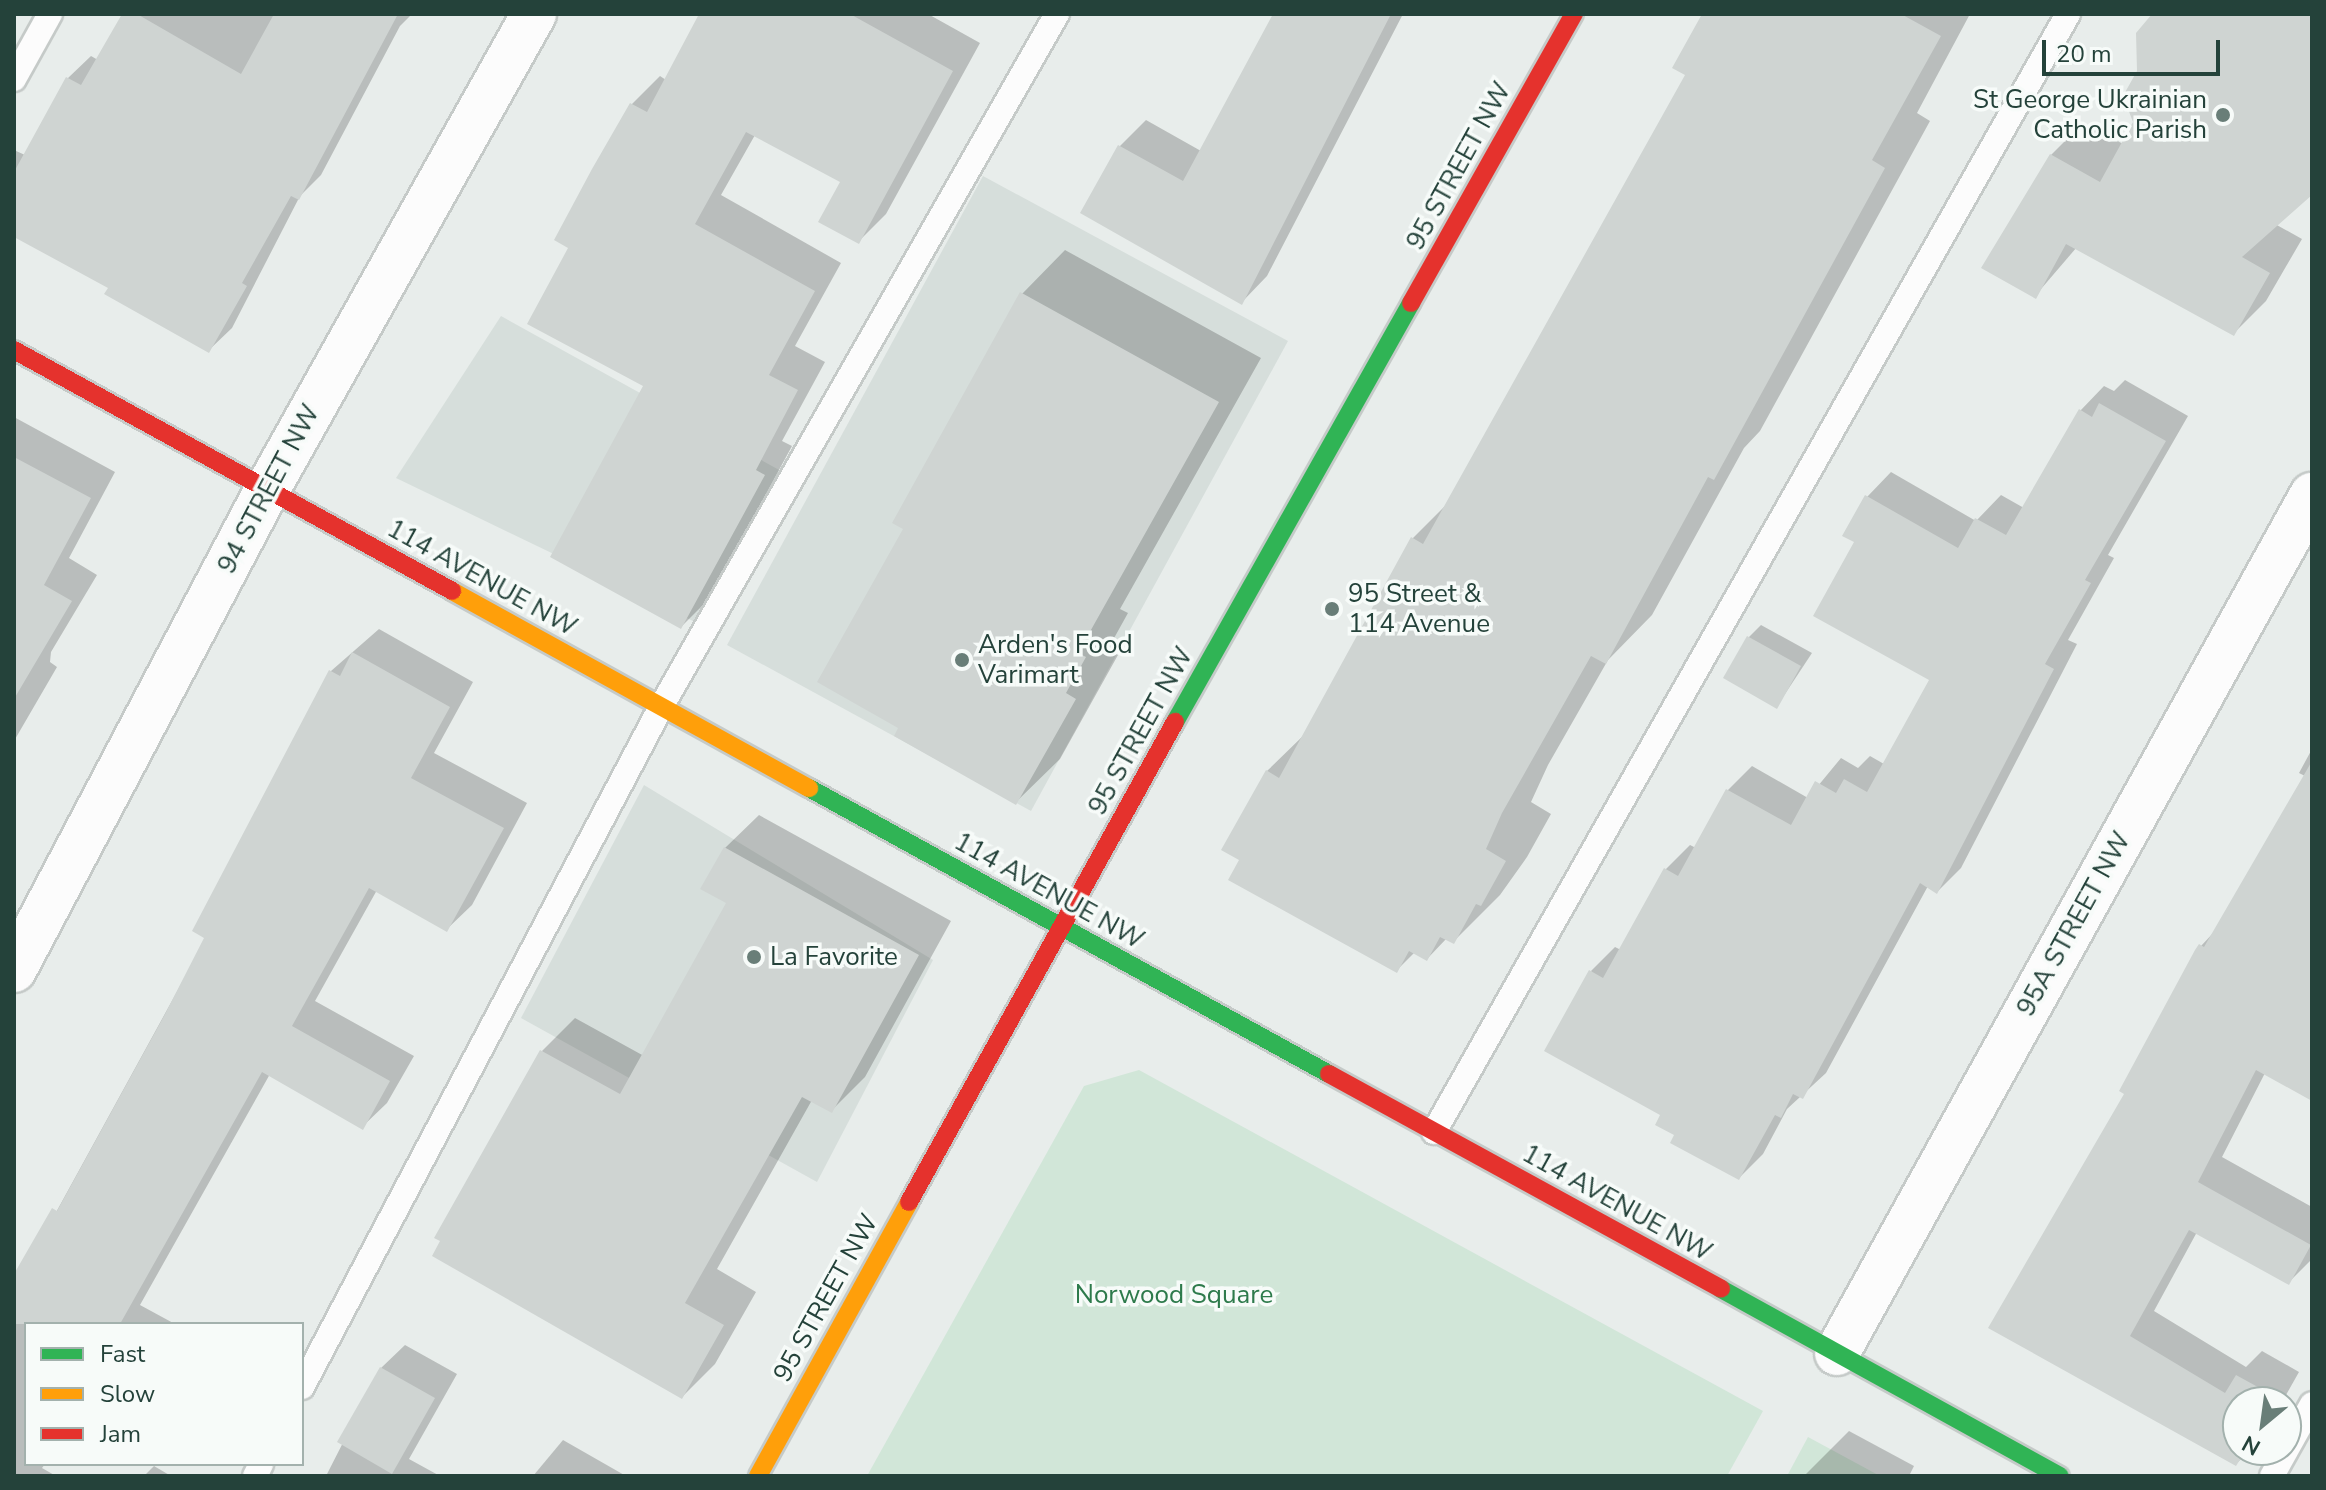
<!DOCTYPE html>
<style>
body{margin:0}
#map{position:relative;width:2326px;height:1490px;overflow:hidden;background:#e8edeb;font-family:"Nunito Sans",sans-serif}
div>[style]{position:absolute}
.built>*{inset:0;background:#d6dedb}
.green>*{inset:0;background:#d1e6d8}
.shadow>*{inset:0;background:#0003}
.building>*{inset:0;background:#cfd4d2}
.roads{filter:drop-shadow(2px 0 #c5cac8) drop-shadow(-2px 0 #c5cac8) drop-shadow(0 2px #c5cac8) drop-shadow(0 -2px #c5cac8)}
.lane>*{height:24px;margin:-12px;padding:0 12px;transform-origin:12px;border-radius:12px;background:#fcfcfc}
.street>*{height:44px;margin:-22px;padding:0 22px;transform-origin:22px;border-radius:22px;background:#fcfcfc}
.fast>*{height:18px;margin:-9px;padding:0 9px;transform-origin:9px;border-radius:9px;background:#30b455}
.slow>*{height:18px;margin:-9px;padding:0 9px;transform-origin:9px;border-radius:9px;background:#ff9f0a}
.jam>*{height:18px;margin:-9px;padding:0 9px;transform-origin:9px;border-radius:9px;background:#e5322d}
.dots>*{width:22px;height:22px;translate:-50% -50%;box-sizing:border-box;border:4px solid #f7fbf9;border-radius:50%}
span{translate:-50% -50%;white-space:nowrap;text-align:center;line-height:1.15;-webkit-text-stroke:7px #f7fbf9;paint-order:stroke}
.poi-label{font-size:26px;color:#24423a}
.right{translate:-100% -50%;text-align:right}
.left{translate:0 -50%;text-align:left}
.street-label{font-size:26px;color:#24423a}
.park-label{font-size:26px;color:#2d7a4b}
.frame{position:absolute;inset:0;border:16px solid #24423a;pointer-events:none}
.legend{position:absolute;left:24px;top:1322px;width:280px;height:144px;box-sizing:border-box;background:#f7fbf9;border:2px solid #a3b1ad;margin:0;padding:10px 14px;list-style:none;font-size:24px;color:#24423a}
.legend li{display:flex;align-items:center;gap:16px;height:40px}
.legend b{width:40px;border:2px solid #a3b1ad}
.north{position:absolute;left:2222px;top:1386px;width:80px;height:80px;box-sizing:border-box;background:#f7fbf9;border:2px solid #a3b1ad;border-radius:50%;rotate:209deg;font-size:22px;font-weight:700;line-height:32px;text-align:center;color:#24423a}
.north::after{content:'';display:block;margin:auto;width:28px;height:36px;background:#697e78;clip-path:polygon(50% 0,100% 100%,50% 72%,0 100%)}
.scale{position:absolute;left:2042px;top:40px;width:178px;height:36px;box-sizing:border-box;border:4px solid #24423a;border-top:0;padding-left:10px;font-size:24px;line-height:28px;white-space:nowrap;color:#24423a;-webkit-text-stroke:6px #f7fbf9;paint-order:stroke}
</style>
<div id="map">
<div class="built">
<div style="clip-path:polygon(983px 176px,1288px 341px,1031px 811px,727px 645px)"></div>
<div style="clip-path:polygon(501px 316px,781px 471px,695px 622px,396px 478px)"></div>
<div style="clip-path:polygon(644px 785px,933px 960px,817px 1182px,521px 1018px)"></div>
</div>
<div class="green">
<div style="clip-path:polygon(1139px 1070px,1763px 1411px,1727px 1476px,867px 1476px,1084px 1086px)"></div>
<div style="clip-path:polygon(1808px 1437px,1880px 1476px,1787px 1476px)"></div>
</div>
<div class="shadow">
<div style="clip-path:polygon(124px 14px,412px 14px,400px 26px,321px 175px,300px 196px,232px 328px,209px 350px,111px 287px,14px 235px,14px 150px,25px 155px,68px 78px,91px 56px,98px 60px)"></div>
<div style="clip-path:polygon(701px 14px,928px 14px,980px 43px,886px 214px,858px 242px,842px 181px,755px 135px,721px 195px,841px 263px,795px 346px,825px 362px,782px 441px,792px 446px,709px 599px,681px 627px,646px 385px,570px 247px,632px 104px,660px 76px,666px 80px)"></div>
<div style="clip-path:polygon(1276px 14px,1403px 14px,1267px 276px,1242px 302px,1082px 213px,1120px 146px,1146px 120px,1201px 151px)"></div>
<div style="clip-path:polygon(1704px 14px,1970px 14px,1917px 113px,1930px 121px,1760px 431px,1744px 448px,1652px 615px,1608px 660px,1548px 765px,1531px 802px,1551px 814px,1527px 857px,1500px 895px,1453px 942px,1447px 938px,1427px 959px,1415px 952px,1397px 970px,1242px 860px,1267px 771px,1306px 733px,1413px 538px,1449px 502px,1688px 74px)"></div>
<div style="clip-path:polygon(2154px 14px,2312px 14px,2312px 192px,2275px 224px,2302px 239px,2266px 301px,2233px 334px,2077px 247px,2035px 296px,2051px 155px,2084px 122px,2123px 144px,2135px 123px,2139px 72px)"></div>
<div style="clip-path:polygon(1065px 250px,1261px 358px,1120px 609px,1128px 613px,1108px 649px,1118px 655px,1060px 759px,1016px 802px,901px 727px,906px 528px,1022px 294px)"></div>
<div style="clip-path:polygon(2125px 380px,2188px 416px,2108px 555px,2114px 558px,2068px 640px,2077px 644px,1961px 868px,1937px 892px,1928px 886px,1826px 1073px,1787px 1109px,1763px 1154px,1739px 1178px,1677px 1135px,1591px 971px,1615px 947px,1621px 950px,1666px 869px,1690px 845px,1696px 848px,1728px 790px,1752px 766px,1808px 798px,1841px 758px,1858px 768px,1870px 756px,1884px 764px,1931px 680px,1857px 541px,1867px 497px,1891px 472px,1976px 521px,2001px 495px,2024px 508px,2080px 411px,2104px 386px,2114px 391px)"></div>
<div style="clip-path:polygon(14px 417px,115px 472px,69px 558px,97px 575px,51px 652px,50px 662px,57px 667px,14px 741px)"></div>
<div style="clip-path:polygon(1761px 625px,1812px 653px,1777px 706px,1748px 638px)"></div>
<div style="clip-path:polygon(379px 629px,473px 682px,434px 753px,527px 803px,472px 905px,447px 929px,377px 890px,315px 1001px,414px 1056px,387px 1103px,362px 1127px,270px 1074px,140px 1305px,175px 1324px,26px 1324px,26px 1464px,45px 1464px,42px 1468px,56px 1476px,14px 1476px,14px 1289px,207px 937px,331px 671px)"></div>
<div style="clip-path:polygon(2312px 749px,2312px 1099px,2265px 1073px,2222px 1157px,2312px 1207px,2312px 1259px,2288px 1283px,2197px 1232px,2154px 1311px,2246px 1367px,2262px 1351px,2299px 1372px,2282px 1402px,2238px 1402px,2238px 1450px,2250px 1450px,2236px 1464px,1991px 1327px,2127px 1093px,2201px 946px,2215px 931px,2305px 776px,2299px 773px)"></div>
<div style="clip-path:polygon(759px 815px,951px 921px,865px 1077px,831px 1111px,812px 1100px,717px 1269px,756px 1292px,715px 1364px,682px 1397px,542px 1051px,575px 1018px,644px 1056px,729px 903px,725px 848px)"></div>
<div style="clip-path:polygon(405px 1345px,457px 1374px,409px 1459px,440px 1476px,326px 1476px,381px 1368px)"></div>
<div style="clip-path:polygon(1849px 1431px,1914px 1466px,1909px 1476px,1804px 1476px)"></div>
<div style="clip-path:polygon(563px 1440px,626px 1476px,533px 1476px)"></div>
<div style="clip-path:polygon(154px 1466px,171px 1476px,144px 1476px)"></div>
</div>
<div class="building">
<div style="clip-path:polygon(122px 14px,137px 14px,241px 74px,274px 14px,398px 14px,299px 200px,291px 196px,242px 283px,247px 286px,209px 353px,104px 294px,108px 288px,14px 237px,14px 172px,66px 77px,81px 85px)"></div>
<div style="clip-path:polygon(699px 14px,850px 14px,953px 71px,859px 244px,818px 222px,840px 182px,746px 132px,695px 224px,815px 291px,769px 375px,798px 390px,756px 470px,765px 475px,681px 629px,550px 557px,643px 386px,527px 324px,568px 248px,554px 240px,592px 169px,630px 103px,647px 112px)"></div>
<div style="clip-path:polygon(1273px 14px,1391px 14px,1242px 305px,1080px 213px,1118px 145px,1183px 181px)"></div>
<div style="clip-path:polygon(1702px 14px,1901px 14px,1941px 36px,1872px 160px,1885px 168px,1714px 480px,1708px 477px,1606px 664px,1591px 656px,1502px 813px,1486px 849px,1506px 861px,1481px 906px,1476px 904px,1454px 944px,1440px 937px,1427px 961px,1409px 951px,1397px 973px,1228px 880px,1239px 860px,1221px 850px,1266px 770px,1279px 778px,1411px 537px,1423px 544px,1685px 75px,1672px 68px)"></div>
<div style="clip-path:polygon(2152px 14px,2312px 14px,2312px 195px,2242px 257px,2270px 273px,2234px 336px,2066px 244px,2036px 299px,1981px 268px,2050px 154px,2100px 182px,2133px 122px,2123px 96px,2137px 71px,2136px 33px)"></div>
<div style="clip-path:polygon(1020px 292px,1219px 402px,1078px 653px,1086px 657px,1066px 693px,1076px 699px,1016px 805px,894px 736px,898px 728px,817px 682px,903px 529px,892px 523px)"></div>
<div style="clip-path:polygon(2099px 403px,2166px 441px,2085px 580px,2091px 583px,2045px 664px,2054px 669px,1937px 894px,1920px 883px,1803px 1099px,1793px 1094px,1781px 1118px,1775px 1115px,1739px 1180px,1670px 1143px,1674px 1135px,1655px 1125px,1660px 1115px,1544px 1051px,1589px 970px,1603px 978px,1664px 868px,1678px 876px,1726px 789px,1791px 825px,1815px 781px,1836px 793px,1844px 779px,1867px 792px,1929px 680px,1813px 616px,1854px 542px,1842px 536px,1865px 495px,1958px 548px,1975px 518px,2006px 535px,2079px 409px,2092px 417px)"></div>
<div style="clip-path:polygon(14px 457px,91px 498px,44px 585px,72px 601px,14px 699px)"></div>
<div style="clip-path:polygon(1747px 636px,1801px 666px,1777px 709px,1723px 678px)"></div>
<div style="clip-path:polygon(352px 652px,450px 707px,411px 778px,504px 828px,447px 932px,369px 888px,292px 1026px,390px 1081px,363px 1130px,262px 1072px,120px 1324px,14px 1324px,14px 1274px,52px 1208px,57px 1211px,164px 1016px,204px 938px,192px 931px,329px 670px,340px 676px)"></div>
<div style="clip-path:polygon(2312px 761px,2312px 1101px,2256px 1070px,2198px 1182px,2311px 1245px,2289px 1285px,2189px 1230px,2130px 1336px,2225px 1393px,2236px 1375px,2276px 1397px,2273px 1402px,2238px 1402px,2238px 1450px,2246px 1450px,2236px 1466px,1988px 1328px,2124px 1094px,2119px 1091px,2195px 950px,2199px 944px,2204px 947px)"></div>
<div style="clip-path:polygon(724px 847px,919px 955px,832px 1113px,802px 1097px,685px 1303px,724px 1325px,682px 1399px,432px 1256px,440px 1241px,434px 1238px,540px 1050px,620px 1094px,726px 903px,700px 889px)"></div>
<div style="clip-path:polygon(380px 1367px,435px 1398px,392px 1474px,337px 1442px)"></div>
</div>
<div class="roads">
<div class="lane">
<div style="left:14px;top:79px;width:74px;rotate:-61deg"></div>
<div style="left:1434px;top:1132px;width:1285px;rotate:-60.44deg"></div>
<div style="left:302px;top:1387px;width:769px;rotate:-62.17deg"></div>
<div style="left:661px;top:707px;width:798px;rotate:-60.26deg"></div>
<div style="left:255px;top:1476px;width:13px;rotate:-63deg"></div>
<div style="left:2272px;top:1476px;width:82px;rotate:-60.9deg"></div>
</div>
<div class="street">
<div style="left:14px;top:970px;width:543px;rotate:-62.21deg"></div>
<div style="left:267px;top:490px;width:546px;rotate:-60.71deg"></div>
<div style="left:1837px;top:1353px;width:981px;rotate:-61.03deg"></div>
</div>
<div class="fast">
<div style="left:1175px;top:722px;width:481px;rotate:-60.6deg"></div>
<div style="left:809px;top:788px;width:593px;rotate:28.81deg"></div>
<div style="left:1721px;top:1289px;width:387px;rotate:28.9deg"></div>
</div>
<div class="slow">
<div style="left:452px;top:591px;width:408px;rotate:28.9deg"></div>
<div style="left:758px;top:1476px;width:313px;rotate:-61.1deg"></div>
</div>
<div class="jam">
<div style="left:1411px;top:303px;width:332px;rotate:-60.6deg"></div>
<div style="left:14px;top:350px;width:500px;rotate:28.8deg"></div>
<div style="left:1329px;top:1074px;width:447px;rotate:28.7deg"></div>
<div style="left:909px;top:1202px;width:549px;rotate:-61.01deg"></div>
</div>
</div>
<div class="dots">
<div style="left:2223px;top:115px;background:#697e78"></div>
<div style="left:1332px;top:609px;background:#697e78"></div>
<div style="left:962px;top:660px;background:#697e78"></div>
<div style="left:754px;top:957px;background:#697e78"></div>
</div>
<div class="poi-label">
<span class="right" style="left:2207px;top:115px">St George Ukrainian<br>Catholic Parish</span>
<span class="left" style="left:1348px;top:609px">95 Street &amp;<br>114 Avenue</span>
<span class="left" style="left:978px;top:660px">Arden's Food<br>Varimart</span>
<span class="left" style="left:770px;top:957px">La Favorite</span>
</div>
<div class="street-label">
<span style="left:1459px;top:166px;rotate:-61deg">95 STREET NW</span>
<span style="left:269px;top:489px;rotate:-62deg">94 STREET NW</span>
<span style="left:482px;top:578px;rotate:29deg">114 AVENUE NW</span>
<span style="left:1141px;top:731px;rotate:-61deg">95 STREET NW</span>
<span style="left:1049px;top:891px;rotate:29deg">114 AVENUE NW</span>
<span style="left:2074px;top:924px;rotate:-61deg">95A STREET NW</span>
<span style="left:1617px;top:1203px;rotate:29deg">114 AVENUE NW</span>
<span style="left:826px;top:1298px;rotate:-61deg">95 STREET NW</span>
</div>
<div class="park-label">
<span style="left:1174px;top:1295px">Norwood Square</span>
</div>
<div class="frame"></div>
<ul class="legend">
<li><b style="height:10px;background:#30b455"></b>Fast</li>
<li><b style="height:10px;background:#ff9f0a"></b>Slow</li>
<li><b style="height:10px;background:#e5322d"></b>Jam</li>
</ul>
<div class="north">N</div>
<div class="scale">20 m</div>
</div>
